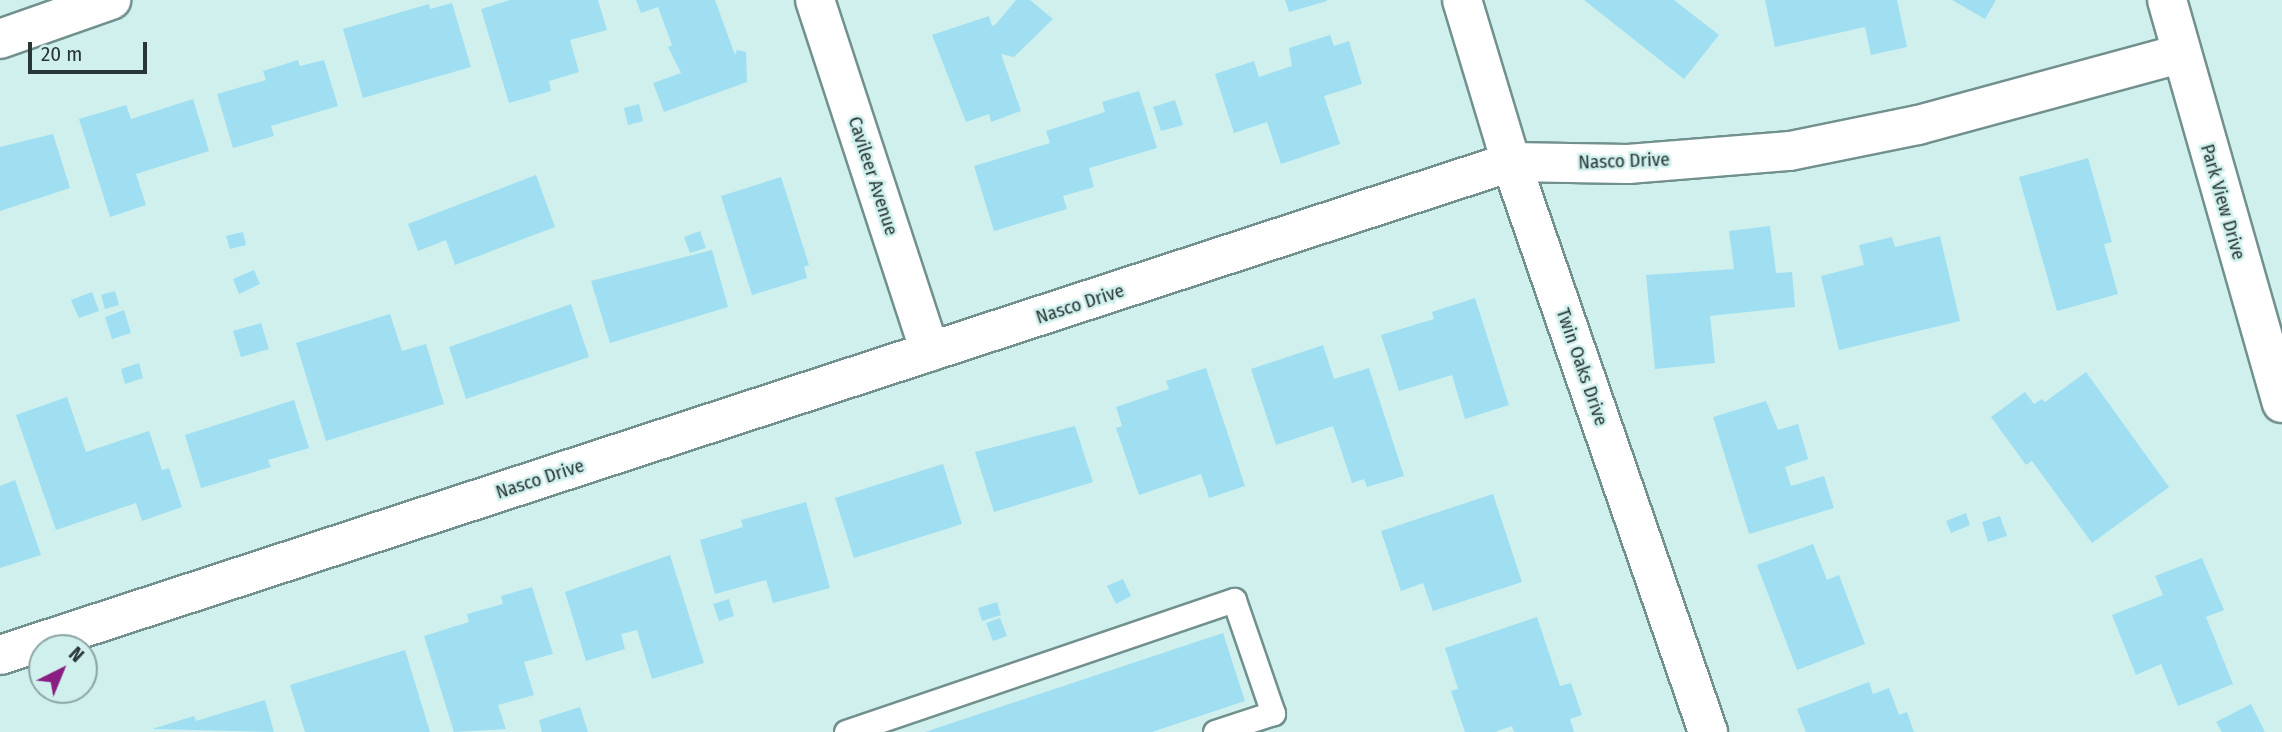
<!DOCTYPE html>
<style>
body{margin:0}
#map{position:relative;width:2282px;height:732px;overflow:hidden;background:#cff0ed;font-family:"Fira Sans Condensed",sans-serif}
div>[style]{position:absolute}
.building>*{inset:0;background:#a0dff2}
.roads{filter:drop-shadow(2px 0 #71908e) drop-shadow(-2px 0 #71908e) drop-shadow(0 2px #71908e) drop-shadow(0 -2px #71908e)}
.service>*{height:23px;margin:-11.5px;padding:0 11.5px;transform-origin:11.5px;border-radius:11.5px;background:#fff}
.minor>*{height:38px;margin:-19px;padding:0 19px;transform-origin:19px;border-radius:19px;background:#fff}
span{translate:-50% -50%;white-space:nowrap;text-align:center;line-height:1.15;-webkit-text-stroke:5px #cff0ed;paint-order:stroke}
.street-label{font-size:19px;color:#293635}
.north{position:absolute;left:28px;top:634px;width:70px;height:70px;box-sizing:border-box;background:#cff0ed;border:2px solid #8da6a3;border-radius:50%;rotate:43deg;font-size:19px;font-weight:700;line-height:28px;text-align:center;color:#293635}
.north::after{content:'';display:block;margin:auto;width:24px;height:32px;background:#8a1e83;clip-path:polygon(50% 0,100% 100%,50% 72%,0 100%)}
.scale{position:absolute;left:28px;top:42px;width:119px;height:32px;box-sizing:border-box;border:4px solid #293635;border-top:0;padding-left:9px;font-size:21px;line-height:24px;white-space:nowrap;color:#293635;-webkit-text-stroke:5px #cff0ed;paint-order:stroke}
</style>
<div id="map">
<div class="building">
<div style="clip-path:polygon(510px 0,598px 0,607px 30px,570px 40px,579px 72px,549px 81px,551px 91px,509px 103px,481px 9px)"></div>
<div style="clip-path:polygon(636px 0,715px 0,735px 55px,737px 50px,746px 52px,747px 82px,664px 112px,653px 83px,681px 73px,668px 47px,672px 45px,658px 7px,641px 13px)"></div>
<div style="clip-path:polygon(1016px 0,1030px 0,1053px 19px,1014px 57px,1001px 54px,1021px 111px,991px 122px,989px 114px,966px 122px,932px 35px,989px 16px,992px 26px,996px 24px)"></div>
<div style="clip-path:polygon(1285px 0,1327px 0,1327px 1px,1289px 12px)"></div>
<div style="clip-path:polygon(1584px 0,1674px 0,1719px 35px,1684px 79px)"></div>
<div style="clip-path:polygon(1765px 0,1897px 0,1907px 47px,1871px 55px,1865px 27px,1775px 47px)"></div>
<div style="clip-path:polygon(1952px 0,1996px 0,1985px 19px)"></div>
<div style="clip-path:polygon(452px 3px,471px 67px,363px 98px,343px 29px,429px 4px,430px 9px)"></div>
<div style="clip-path:polygon(1330px 35px,1334px 46px,1349px 41px,1362px 84px,1324px 96px,1340px 144px,1281px 164px,1267px 122px,1234px 133px,1215px 74px,1254px 61px,1259px 77px,1292px 66px,1289px 48px)"></div>
<div style="clip-path:polygon(298px 60px,300px 66px,324px 60px,338px 106px,271px 126px,274px 136px,233px 148px,217px 94px,266px 80px,263px 71px)"></div>
<div style="clip-path:polygon(1139px 91px,1157px 148px,1089px 168px,1094px 187px,1063px 196px,1067px 209px,994px 231px,974px 166px,1050px 143px,1046px 131px,1105px 112px,1102px 102px)"></div>
<div style="clip-path:polygon(193px 99px,209px 151px,136px 174px,146px 205px,110px 217px,79px 119px,126px 105px,131px 119px)"></div>
<div style="clip-path:polygon(1175px 100px,1183px 125px,1161px 131px,1153px 107px)"></div>
<div style="clip-path:polygon(639px 104px,643px 121px,628px 125px,624px 108px)"></div>
<div style="clip-path:polygon(53px 134px,70px 188px,0 211px,0 147px)"></div>
<div style="clip-path:polygon(2088px 158px,2112px 242px,2104px 244px,2118px 294px,2057px 311px,2019px 177px)"></div>
<div style="clip-path:polygon(536px 175px,555px 227px,455px 265px,446px 240px,418px 251px,408px 224px)"></div>
<div style="clip-path:polygon(781px 177px,809px 265px,804px 267px,807px 278px,752px 295px,721px 196px)"></div>
<div style="clip-path:polygon(1770px 226px,1776px 273px,1792px 272px,1795px 307px,1710px 316px,1715px 363px,1655px 369px,1646px 275px,1734px 269px,1729px 231px)"></div>
<div style="clip-path:polygon(700px 231px,706px 248px,690px 253px,684px 237px)"></div>
<div style="clip-path:polygon(243px 232px,246px 245px,230px 249px,226px 236px)"></div>
<div style="clip-path:polygon(1940px 236px,1960px 321px,1839px 350px,1821px 276px,1864px 265px,1859px 245px,1892px 237px,1895px 247px)"></div>
<div style="clip-path:polygon(712px 250px,728px 307px,610px 343px,591px 281px)"></div>
<div style="clip-path:polygon(254px 270px,260px 284px,239px 294px,233px 279px)"></div>
<div style="clip-path:polygon(115px 291px,119px 305px,105px 309px,101px 295px)"></div>
<div style="clip-path:polygon(92px 292px,99px 311px,79px 318px,71px 300px)"></div>
<div style="clip-path:polygon(1475px 298px,1509px 405px,1465px 419px,1452px 375px,1399px 391px,1381px 335px,1434px 319px,1432px 312px)"></div>
<div style="clip-path:polygon(571px 304px,589px 357px,466px 399px,449px 347px)"></div>
<div style="clip-path:polygon(124px 310px,131px 333px,112px 339px,105px 317px)"></div>
<div style="clip-path:polygon(390px 314px,402px 351px,426px 344px,444px 404px,326px 441px,296px 343px)"></div>
<div style="clip-path:polygon(261px 323px,269px 349px,241px 357px,233px 331px)"></div>
<div style="clip-path:polygon(1323px 345px,1334px 379px,1369px 368px,1404px 476px,1367px 487px,1364px 479px,1352px 483px,1333px 426px,1276px 445px,1251px 369px)"></div>
<div style="clip-path:polygon(139px 363px,143px 378px,125px 384px,121px 369px)"></div>
<div style="clip-path:polygon(1206px 368px,1245px 486px,1209px 498px,1201px 474px,1139px 495px,1116px 428px,1122px 426px,1116px 407px,1169px 389px,1166px 381px)"></div>
<div style="clip-path:polygon(2086px 372px,2169px 487px,2092px 543px,2032px 461px,2026px 465px,1991px 417px,2025px 392px,2034px 404px,2042px 399px,2045px 402px)"></div>
<div style="clip-path:polygon(67px 397px,86px 452px,149px 431px,162px 470px,169px 468px,182px 507px,142px 521px,136px 503px,56px 530px,16px 415px)"></div>
<div style="clip-path:polygon(294px 400px,309px 448px,268px 460px,271px 467px,201px 488px,185px 435px)"></div>
<div style="clip-path:polygon(1766px 401px,1778px 430px,1798px 424px,1808px 459px,1785px 467px,1791px 486px,1824px 476px,1834px 508px,1749px 534px,1713px 417px)"></div>
<div style="clip-path:polygon(1075px 426px,1093px 482px,994px 512px,975px 452px)"></div>
<div style="clip-path:polygon(943px 464px,962px 524px,854px 558px,835px 498px)"></div>
<div style="clip-path:polygon(15px 480px,41px 555px,0 568px,0 486px)"></div>
<div style="clip-path:polygon(1493px 494px,1522px 582px,1433px 611px,1423px 583px,1401px 591px,1381px 531px)"></div>
<div style="clip-path:polygon(806px 502px,830px 588px,773px 603px,766px 580px,715px 594px,700px 540px,743px 527px,741px 520px)"></div>
<div style="clip-path:polygon(1966px 513px,1970px 525px,1951px 533px,1946px 521px)"></div>
<div style="clip-path:polygon(2000px 516px,2007px 536px,1988px 542px,1982px 522px)"></div>
<div style="clip-path:polygon(1813px 544px,1827px 580px,1839px 575px,1865px 644px,1797px 670px,1757px 565px)"></div>
<div style="clip-path:polygon(670px 555px,704px 663px,652px 679px,637px 630px,621px 634px,625px 649px,586px 661px,565px 592px)"></div>
<div style="clip-path:polygon(2202px 558px,2224px 610px,2206px 617px,2233px 684px,2178px 706px,2161px 664px,2136px 675px,2112px 615px,2163px 595px,2155px 576px)"></div>
<div style="clip-path:polygon(1123px 579px,1131px 596px,1116px 604px,1107px 586px)"></div>
<div style="clip-path:polygon(532px 587px,553px 654px,524px 662px,534px 695px,498px 705px,506px 729px,454px 732px,424px 636px,469px 622px,467px 614px,503px 604px,501px 596px)"></div>
<div style="clip-path:polygon(729px 599px,734px 616px,719px 621px,713px 604px)"></div>
<div style="clip-path:polygon(997px 602px,1001px 615px,982px 621px,978px 608px)"></div>
<div style="clip-path:polygon(1537px 617px,1560px 686px,1571px 683px,1582px 715px,1570px 719px,1574px 732px,1514px 732px,1512px 726px,1495px 732px,1465px 732px,1451px 691px,1458px 689px,1445px 648px)"></div>
<div style="clip-path:polygon(1000px 618px,1007px 636px,993px 641px,986px 623px)"></div>
<div style="clip-path:polygon(1223px 633px,1245px 701px,1152px 732px,925px 732px)"></div>
<div style="clip-path:polygon(405px 650px,430px 732px,305px 732px,290px 685px)"></div>
<div style="clip-path:polygon(1869px 682px,1873px 694px,1889px 688px,1899px 715px,1907px 712px,1914px 732px,1806px 732px,1797px 709px)"></div>
<div style="clip-path:polygon(265px 700px,274px 732px,152px 729px,194px 716px,196px 721px)"></div>
<div style="clip-path:polygon(2251px 704px,2265px 732px,2222px 732px,2216px 722px)"></div>
<div style="clip-path:polygon(580px 707px,588px 732px,542px 732px,539px 720px)"></div>
</div>
<div class="roads">
<div class="service">
<div style="left:846px;top:732px;width:410px;rotate:-18.8deg"></div>
<div style="left:1234px;top:600px;width:120px;rotate:71deg"></div>
<div style="left:1273px;top:713px;width:61px;rotate:161.9deg"></div>
</div>
<div class="minor">
<div style="left:815px;top:0;width:370px;rotate:71.9deg"></div>
<div style="left:1462px;top:0;width:169px;rotate:73.2deg"></div>
<div style="left:1511px;top:162px;width:603px;rotate:70.93deg"></div>
<div style="left:2167px;top:0;width:419px;rotate:74.1deg"></div>
<div style="left:0;top:39px;width:118px;rotate:-19.4deg"></div>
<div style="left:0;top:655px;width:1589px;rotate:-18.07deg"></div>
<div style="left:1511px;top:162px;width:117px;rotate:1deg"></div>
<div style="left:1628px;top:164px;width:163px;rotate:-4.6deg"></div>
<div style="left:1790px;top:151px;width:131px;rotate:-11.5deg"></div>
<div style="left:1918px;top:125px;width:271px;rotate:-15.2deg"></div>
</div>
</div>
<div class="street-label">
<span style="left:1624px;top:161px;rotate:-2deg">Nasco Drive</span>
<span style="left:873px;top:176px;rotate:72deg">Cavileer Avenue</span>
<span style="left:2223px;top:202px;rotate:74deg">Park View Drive</span>
<span style="left:1080px;top:304px;rotate:-18deg">Nasco Drive</span>
<span style="left:1582px;top:367px;rotate:71deg">Twin Oaks Drive</span>
<span style="left:540px;top:479px;rotate:-18deg">Nasco Drive</span>
</div>
<div class="north">N</div>
<div class="scale">20 m</div>
</div>
